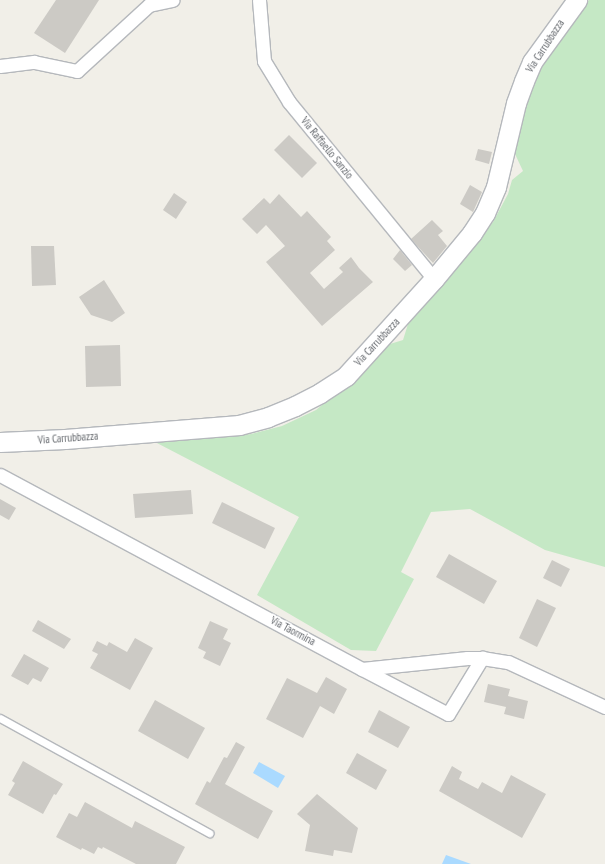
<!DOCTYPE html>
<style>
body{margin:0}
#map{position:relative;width:605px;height:864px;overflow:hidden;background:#f1efe8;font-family:"PT Sans Narrow",sans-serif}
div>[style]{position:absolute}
.green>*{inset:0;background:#c5e8c5}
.water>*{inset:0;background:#aadaff}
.building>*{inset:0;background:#cccac5}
.roads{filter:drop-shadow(1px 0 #b5b8bc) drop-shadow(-1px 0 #b5b8bc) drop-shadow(0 1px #b5b8bc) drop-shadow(0 -1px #b5b8bc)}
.service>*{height:7px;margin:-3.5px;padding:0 3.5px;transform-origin:3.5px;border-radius:3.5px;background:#fff}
.minor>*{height:13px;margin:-6.5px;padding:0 6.5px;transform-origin:6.5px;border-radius:6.5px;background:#fff}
.secondary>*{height:19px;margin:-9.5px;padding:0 9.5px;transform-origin:9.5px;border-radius:9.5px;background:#fff}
span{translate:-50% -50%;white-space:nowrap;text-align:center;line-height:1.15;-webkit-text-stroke:3px #fff;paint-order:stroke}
.street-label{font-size:11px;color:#5f6368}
</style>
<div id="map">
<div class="green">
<div style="clip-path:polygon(589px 0,605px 0,605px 567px,545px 550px,470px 509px,431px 512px,401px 572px,414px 579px,376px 651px,351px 650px,257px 595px,299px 517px,155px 442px,251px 434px,282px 426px,316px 410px,340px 390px,390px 344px,403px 340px,408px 324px,493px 222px,508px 194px,512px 180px,523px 171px,515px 154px,528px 89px,543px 62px)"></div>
</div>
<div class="water">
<div style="clip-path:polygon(259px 762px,285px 776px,278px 788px,253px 773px)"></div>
<div style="clip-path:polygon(446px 855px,471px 864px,442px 864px)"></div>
</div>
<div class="building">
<div style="clip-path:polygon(56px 0,99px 0,65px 53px,34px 33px)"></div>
<div style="clip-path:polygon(289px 135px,317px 163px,302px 178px,274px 150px)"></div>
<div style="clip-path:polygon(478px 149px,492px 152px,489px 164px,475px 160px)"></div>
<div style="clip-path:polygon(470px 185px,482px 192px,473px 212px,460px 204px)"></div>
<div style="clip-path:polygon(174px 193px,187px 202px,176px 219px,163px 210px)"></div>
<div style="clip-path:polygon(279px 194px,301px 217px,307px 211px,331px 237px,327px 241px,335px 250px,310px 273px,324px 289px,343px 272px,339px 268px,351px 257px,359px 268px,373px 282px,322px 326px,266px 262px,285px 246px,266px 225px,257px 234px,242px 219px,264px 198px,270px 204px)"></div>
<div style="clip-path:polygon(432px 220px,443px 231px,438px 235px,447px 246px,433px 263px,411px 239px)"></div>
<div style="clip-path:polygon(31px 246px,54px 246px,56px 285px,32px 286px)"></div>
<div style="clip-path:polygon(400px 250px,412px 265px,405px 271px,393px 259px)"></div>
<div style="clip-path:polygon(104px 280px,125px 313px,112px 322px,91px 315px,79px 297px)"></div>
<div style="clip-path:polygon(120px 345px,121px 386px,86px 387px,85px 346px)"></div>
<div style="clip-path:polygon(191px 490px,193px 514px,135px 518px,133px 494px)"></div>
<div style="clip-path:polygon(0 499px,16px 508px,9px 520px,0 515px)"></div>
<div style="clip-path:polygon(222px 502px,275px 528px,265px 549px,212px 523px)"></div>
<div style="clip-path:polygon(449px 554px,497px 581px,484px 604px,436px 577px)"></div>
<div style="clip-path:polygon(552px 560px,570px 569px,561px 587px,543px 578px)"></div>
<div style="clip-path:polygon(537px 599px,556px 608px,537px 647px,519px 638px)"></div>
<div style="clip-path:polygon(38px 620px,71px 639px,64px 649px,32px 631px)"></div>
<div style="clip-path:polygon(210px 621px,228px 629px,223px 639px,231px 643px,220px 666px,203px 658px,206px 652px,198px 648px)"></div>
<div style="clip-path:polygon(135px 638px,153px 648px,130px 690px,90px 668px,98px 654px,92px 651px,97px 641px,107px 646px,109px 642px,127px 652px)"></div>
<div style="clip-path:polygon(24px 654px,49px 668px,41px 682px,33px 678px,28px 685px,11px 676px)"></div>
<div style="clip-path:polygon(326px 677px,347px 689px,334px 714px,320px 706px,303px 738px,266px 719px,287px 678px,317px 693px)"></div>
<div style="clip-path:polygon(488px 684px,510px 689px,508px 696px,528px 701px,524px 719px,504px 714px,506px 707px,484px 702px)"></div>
<div style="clip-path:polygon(155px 700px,205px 728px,188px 759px,138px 731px)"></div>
<div style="clip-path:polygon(379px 710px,410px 727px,398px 748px,368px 732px)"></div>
<div style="clip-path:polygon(236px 742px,245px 747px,225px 784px,273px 811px,258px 839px,195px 804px,207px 781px,210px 783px,224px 757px,227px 758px)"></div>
<div style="clip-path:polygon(357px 753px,387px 770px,376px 790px,346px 773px)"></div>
<div style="clip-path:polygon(23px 761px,63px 784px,56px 795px,54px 794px,43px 814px,8px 795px,15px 783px,12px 781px)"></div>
<div style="clip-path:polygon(452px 766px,462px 772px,459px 779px,478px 789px,482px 782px,502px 793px,511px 775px,546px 794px,522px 838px,439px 791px)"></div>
<div style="clip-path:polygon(317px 794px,358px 828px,352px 853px,334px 850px,333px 856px,305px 851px,310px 825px,297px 814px)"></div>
<div style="clip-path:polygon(85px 802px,132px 828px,135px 821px,185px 847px,176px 864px,136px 864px,103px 847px,102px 849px,98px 847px,94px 854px,82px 848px,81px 850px,56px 837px,69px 813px,77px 817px)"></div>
</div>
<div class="roads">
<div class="service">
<div style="left:0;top:718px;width:239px;rotate:28.8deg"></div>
</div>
<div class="minor">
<div style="left:259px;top:0;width:61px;rotate:85.3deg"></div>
<div style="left:264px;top:61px;width:48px;rotate:58.6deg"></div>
<div style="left:289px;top:102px;width:229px;rotate:50.7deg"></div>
<div style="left:0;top:66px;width:34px;rotate:-7deg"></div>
<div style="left:34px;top:62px;width:44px;rotate:11.8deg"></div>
<div style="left:77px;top:71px;width:98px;rotate:-42.5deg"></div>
<div style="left:149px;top:5px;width:24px;rotate:-12deg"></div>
<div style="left:0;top:475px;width:411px;rotate:28.2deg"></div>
<div style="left:362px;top:669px;width:106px;rotate:-6deg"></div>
<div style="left:467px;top:658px;width:15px"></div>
<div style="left:482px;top:658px;width:26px;rotate:9deg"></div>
<div style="left:508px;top:662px;width:107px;rotate:24.9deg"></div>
<div style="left:362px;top:669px;width:97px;rotate:27.6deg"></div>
<div style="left:448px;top:714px;width:66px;rotate:-58.7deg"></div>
</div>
<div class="secondary">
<div style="left:0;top:442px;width:65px;rotate:-2.6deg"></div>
<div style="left:65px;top:439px;width:175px;rotate:-4.6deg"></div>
<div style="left:239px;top:425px;width:30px;rotate:-15deg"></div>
<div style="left:268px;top:417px;width:29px;rotate:-22deg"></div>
<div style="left:295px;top:406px;width:28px;rotate:-27deg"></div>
<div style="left:320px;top:393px;width:31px;rotate:-33deg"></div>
<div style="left:346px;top:376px;width:131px;rotate:-47.8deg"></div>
<div style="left:434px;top:279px;width:60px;rotate:-50.4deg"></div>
<div style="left:472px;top:233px;width:24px;rotate:-57deg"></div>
<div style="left:485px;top:213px;width:28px;rotate:-67deg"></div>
<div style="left:496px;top:187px;width:86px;rotate:-76.6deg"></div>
<div style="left:516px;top:103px;width:23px;rotate:-70deg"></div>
<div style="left:524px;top:81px;width:21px;rotate:-67deg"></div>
<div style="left:532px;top:62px;width:77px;rotate:-54deg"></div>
</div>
</div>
<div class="street-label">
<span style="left:545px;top:46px;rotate:-57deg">Via Carrubbazza</span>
<span style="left:327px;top:148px;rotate:51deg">Via Raffaello Sanzio</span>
<span style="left:377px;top:342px;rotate:-47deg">Via Carrubbazza</span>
<span style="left:68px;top:438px;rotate:-4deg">Via Carrubbazza</span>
<span style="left:293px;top:631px;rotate:28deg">Via Taormina</span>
</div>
</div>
